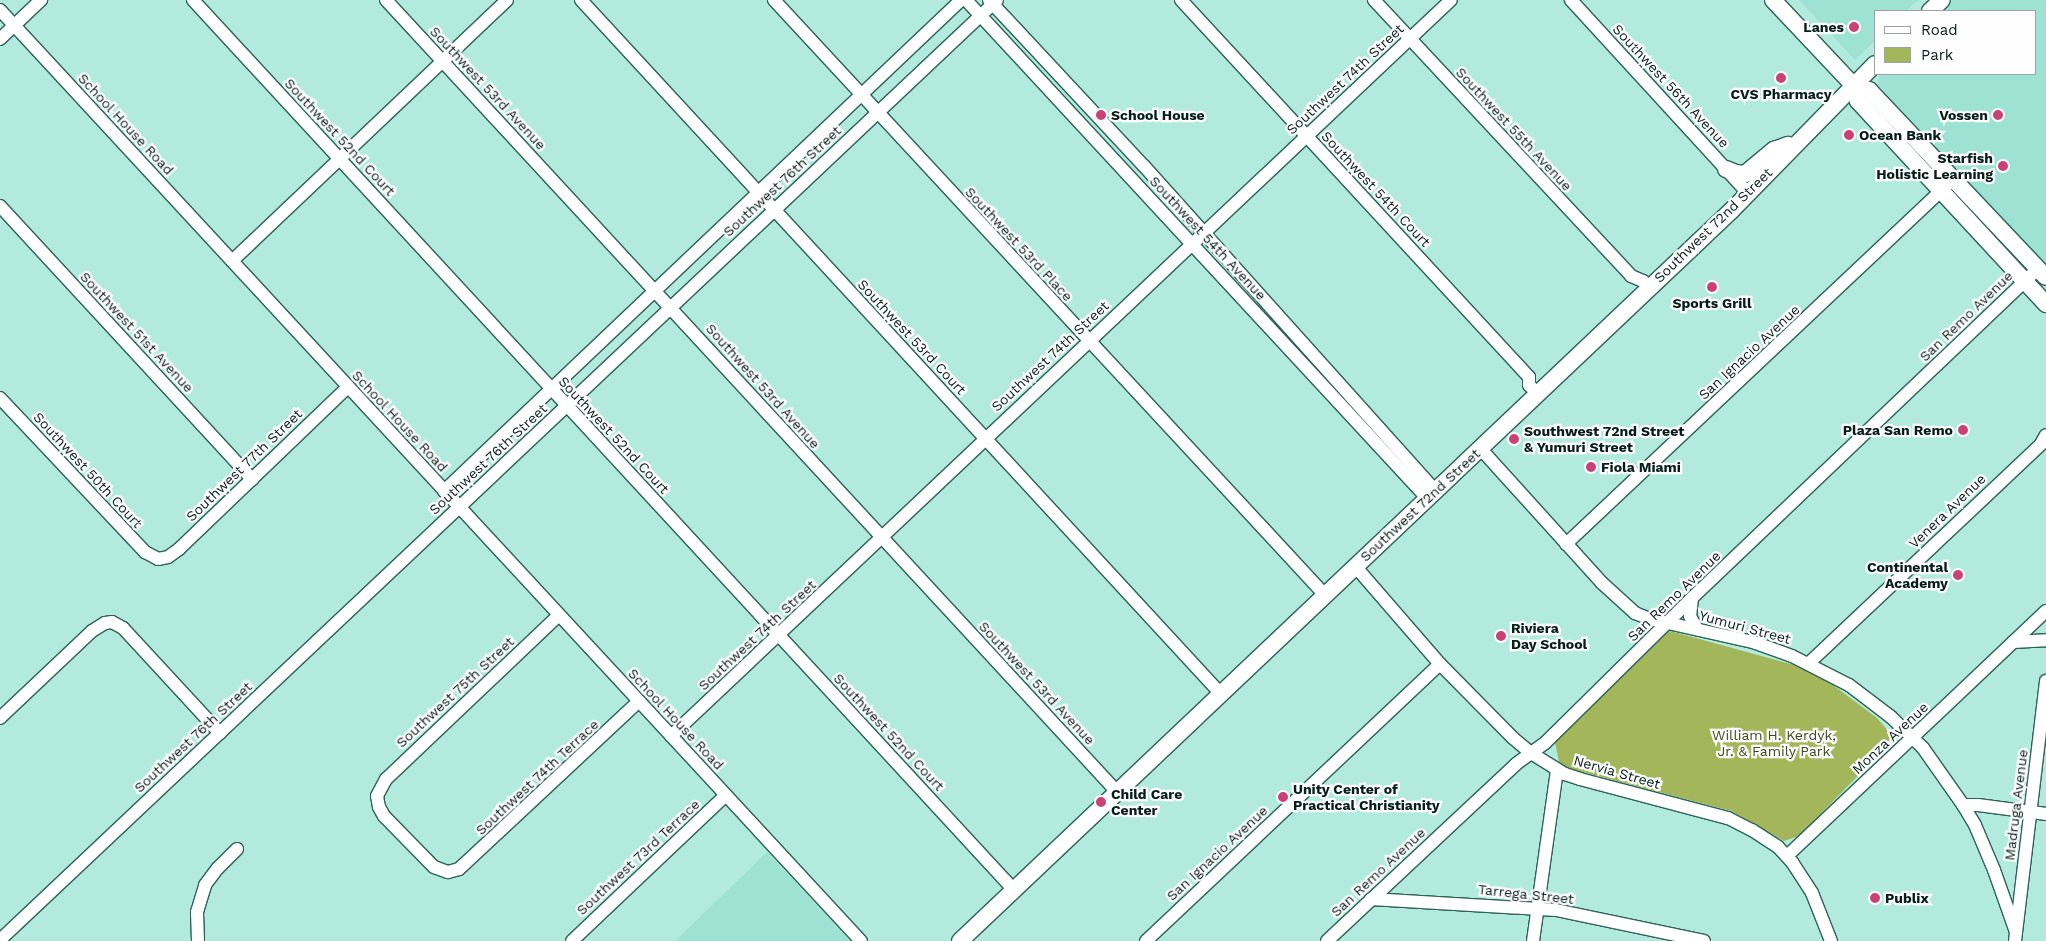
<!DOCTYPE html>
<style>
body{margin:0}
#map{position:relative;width:2046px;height:941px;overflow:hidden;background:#b2ebde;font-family:"Work Sans",sans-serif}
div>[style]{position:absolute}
.built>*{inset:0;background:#9ee2d3}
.green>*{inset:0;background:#a3b75a}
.roads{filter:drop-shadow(1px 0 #2c6258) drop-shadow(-1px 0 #2c6258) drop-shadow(0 1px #2c6258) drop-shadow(0 -1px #2c6258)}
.minor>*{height:12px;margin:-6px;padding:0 6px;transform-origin:6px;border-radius:6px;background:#fff}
.major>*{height:16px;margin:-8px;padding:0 8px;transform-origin:8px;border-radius:8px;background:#fff}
.dots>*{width:14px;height:14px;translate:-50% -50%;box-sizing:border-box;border:2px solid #fefefe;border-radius:50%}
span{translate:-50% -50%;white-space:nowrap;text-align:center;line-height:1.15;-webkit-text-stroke:4.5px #fefefe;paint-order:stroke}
.poi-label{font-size:14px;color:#061d18;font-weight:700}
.right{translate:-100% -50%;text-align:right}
.left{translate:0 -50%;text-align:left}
.street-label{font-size:14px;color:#061d18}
.park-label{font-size:14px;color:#414a1e}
.legend{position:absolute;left:1874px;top:10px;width:162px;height:65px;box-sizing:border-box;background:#fefefe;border:1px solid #9ba4a2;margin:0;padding:6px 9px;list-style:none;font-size:15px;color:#061d18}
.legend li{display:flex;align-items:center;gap:10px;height:25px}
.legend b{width:25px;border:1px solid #9ba4a2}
</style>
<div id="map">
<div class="built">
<div style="clip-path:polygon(1799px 0,1918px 0,1906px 11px,1875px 11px,1875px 41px,1855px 60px)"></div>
<div style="clip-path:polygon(1953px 0,2046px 0,2046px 266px,1878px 85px,1879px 74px,2035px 74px,2035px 11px,1942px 11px)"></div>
<div style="clip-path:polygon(767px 852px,850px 941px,675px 941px)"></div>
</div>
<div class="green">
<div style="clip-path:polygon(1670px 631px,1798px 666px,1825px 679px,1877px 718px,1889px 732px,1889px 744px,1799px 836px,1784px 841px,1731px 811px,1564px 767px,1559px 762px,1555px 742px,1664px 633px)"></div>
</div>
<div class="roads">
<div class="minor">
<div style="left:193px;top:0;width:1211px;rotate:47.31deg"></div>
<div style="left:386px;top:0;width:1078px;rotate:47.29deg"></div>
<div style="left:581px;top:0;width:944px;rotate:47.32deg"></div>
<div style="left:774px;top:0;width:811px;rotate:47.2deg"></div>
<div style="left:966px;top:0;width:679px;rotate:47.21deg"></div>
<div style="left:989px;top:0;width:227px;rotate:47deg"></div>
<div style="left:1144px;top:166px;width:435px;rotate:48.1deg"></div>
<div style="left:1181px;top:0;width:513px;rotate:47.29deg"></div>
<div style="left:1529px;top:377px;width:8px;rotate:90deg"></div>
<div style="left:1529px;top:385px;width:11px;rotate:45deg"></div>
<div style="left:1374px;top:0;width:377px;rotate:47deg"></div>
<div style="left:1631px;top:276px;width:13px;rotate:23deg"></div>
<div style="left:1643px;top:281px;width:9px;rotate:49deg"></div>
<div style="left:1571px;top:0;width:262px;rotate:47.5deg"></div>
<div style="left:0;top:10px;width:1268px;rotate:47.24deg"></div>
<div style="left:0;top:39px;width:57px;rotate:-43.6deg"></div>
<div style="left:0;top:206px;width:372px;rotate:47.3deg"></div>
<div style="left:232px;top:261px;width:379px;rotate:-43.5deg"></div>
<div style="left:0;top:398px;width:212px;rotate:46.7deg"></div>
<div style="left:145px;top:552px;width:15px;rotate:28deg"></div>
<div style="left:158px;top:559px;width:10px;rotate:-11deg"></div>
<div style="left:168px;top:557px;width:14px;rotate:-36deg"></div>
<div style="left:179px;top:549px;width:234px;rotate:-43.8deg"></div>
<div style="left:1480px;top:448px;width:182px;rotate:47.9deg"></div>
<div style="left:1602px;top:583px;width:45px;rotate:42.3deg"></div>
<div style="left:1635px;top:613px;width:16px;rotate:22deg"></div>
<div style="left:1650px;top:619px;width:106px;rotate:12.6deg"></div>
<div style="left:1753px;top:642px;width:41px;rotate:19.7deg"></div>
<div style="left:1792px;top:656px;width:64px;rotate:27deg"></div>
<div style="left:1849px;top:685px;width:53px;rotate:37.3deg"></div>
<div style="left:1891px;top:717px;width:45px;rotate:44.1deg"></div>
<div style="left:1923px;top:748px;width:70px;rotate:54.9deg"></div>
<div style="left:1963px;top:805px;width:23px;rotate:59deg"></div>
<div style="left:1975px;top:825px;width:49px;rotate:67.1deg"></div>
<div style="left:1994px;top:870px;width:66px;rotate:70.5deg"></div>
<div style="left:444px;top:491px;width:713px;rotate:-43.52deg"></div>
<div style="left:1566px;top:544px;width:522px;rotate:-43.29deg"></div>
<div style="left:1355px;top:566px;width:130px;rotate:49.1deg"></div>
<div style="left:1440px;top:664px;width:104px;rotate:45.4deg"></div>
<div style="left:1513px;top:738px;width:23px;rotate:40deg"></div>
<div style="left:1531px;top:753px;width:40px;rotate:32deg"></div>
<div style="left:1565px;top:774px;width:16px;rotate:18deg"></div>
<div style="left:1580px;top:779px;width:153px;rotate:14.8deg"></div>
<div style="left:1728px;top:818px;width:27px;rotate:27deg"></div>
<div style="left:1752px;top:830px;width:31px;rotate:33deg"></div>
<div style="left:1778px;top:847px;width:21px;rotate:47deg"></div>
<div style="left:1792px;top:862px;width:37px;rotate:57deg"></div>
<div style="left:1812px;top:893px;width:52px;rotate:68.4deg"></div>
<div style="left:1692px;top:598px;width:18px;rotate:96deg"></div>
<div style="left:1690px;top:616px;width:15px;rotate:62deg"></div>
<div style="left:559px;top:615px;width:238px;rotate:136.5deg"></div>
<div style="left:386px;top:779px;width:19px;rotate:118deg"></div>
<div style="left:377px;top:796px;width:11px;rotate:80deg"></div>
<div style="left:379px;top:807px;width:10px;rotate:61deg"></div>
<div style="left:384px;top:816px;width:71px;rotate:45.6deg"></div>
<div style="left:434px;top:867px;width:15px;rotate:20deg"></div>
<div style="left:448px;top:872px;width:11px;rotate:-15deg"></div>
<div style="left:459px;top:869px;width:246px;rotate:-43deg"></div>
<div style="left:2013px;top:642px;width:33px;rotate:-3deg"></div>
<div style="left:1809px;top:663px;width:319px;rotate:-43.3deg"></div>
<div style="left:2041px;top:444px;width:10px;rotate:-61deg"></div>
<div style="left:0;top:718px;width:127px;rotate:-43.4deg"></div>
<div style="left:92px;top:631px;width:15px;rotate:-32deg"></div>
<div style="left:105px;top:623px;width:7px;rotate:-8deg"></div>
<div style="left:112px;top:622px;width:13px;rotate:29deg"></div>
<div style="left:123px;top:628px;width:143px;rotate:47.3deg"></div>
<div style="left:671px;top:736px;width:1072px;rotate:-43.34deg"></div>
<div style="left:1963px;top:805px;width:15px"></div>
<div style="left:1978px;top:805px;width:69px;rotate:7.5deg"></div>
<div style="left:1787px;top:856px;width:357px;rotate:-43.4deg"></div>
<div style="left:1371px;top:899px;width:185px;rotate:3.4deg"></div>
<div style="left:1556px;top:910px;width:151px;rotate:11.8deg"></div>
<div style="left:0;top:940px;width:1370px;rotate:-43.31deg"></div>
<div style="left:198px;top:941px;width:29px;rotate:-92deg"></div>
<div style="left:197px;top:912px;width:28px;rotate:-73deg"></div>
<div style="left:205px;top:885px;width:21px;rotate:-53deg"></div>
<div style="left:218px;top:868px;width:27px;rotate:-45deg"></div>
<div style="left:572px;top:941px;width:212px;rotate:-43.5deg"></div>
<div style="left:1146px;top:941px;width:404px;rotate:-43.3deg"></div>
<div style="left:1327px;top:941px;width:259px;rotate:-43.1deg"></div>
<div style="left:1516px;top:764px;width:36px;rotate:-36deg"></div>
<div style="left:1545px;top:743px;width:206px;rotate:-44.6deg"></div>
<div style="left:1692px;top:598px;width:477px;rotate:-43.6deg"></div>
<div style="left:1533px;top:941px;width:173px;rotate:-82deg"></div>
<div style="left:2015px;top:941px;width:262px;rotate:-83.2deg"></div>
</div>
<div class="major">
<div style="left:1773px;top:0;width:118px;rotate:46.7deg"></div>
<div style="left:1854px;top:86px;width:16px;rotate:15deg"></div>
<div style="left:1869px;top:90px;width:257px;rotate:46.6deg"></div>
<div style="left:1930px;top:11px;width:16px;rotate:-43deg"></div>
<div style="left:1854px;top:86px;width:16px;rotate:75deg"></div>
<div style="left:1858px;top:101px;width:277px;rotate:47.2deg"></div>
<div style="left:1726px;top:169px;width:11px;rotate:22deg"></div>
<div style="left:1736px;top:173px;width:9px;rotate:6deg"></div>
<div style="left:1745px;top:174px;width:38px;rotate:-40deg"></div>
<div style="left:1774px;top:150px;width:15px;rotate:-20deg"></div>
<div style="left:960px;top:941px;width:1063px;rotate:-43.44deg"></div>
<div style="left:1732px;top:210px;width:204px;rotate:-45.6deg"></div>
</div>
</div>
<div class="dots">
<div style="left:1854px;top:27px;background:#ca4078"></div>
<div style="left:1781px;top:78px;background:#ca4078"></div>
<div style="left:1101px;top:115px;background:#ca4078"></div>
<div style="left:1998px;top:115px;background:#ca4078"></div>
<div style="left:1849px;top:135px;background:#ca4078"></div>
<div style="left:2003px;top:166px;background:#ca4078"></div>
<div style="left:1712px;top:287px;background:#ca4078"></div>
<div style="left:1963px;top:430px;background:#ca4078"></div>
<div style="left:1514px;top:439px;background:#ca4078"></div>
<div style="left:1591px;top:467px;background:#ca4078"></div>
<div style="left:1958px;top:575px;background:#ca4078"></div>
<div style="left:1501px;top:636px;background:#ca4078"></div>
<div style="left:1283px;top:797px;background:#ca4078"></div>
<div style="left:1101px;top:802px;background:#ca4078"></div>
<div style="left:1875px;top:898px;background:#ca4078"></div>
</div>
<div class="poi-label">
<span class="right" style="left:1844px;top:27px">Lanes</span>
<span style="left:1781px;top:94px">CVS Pharmacy</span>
<span class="left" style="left:1111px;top:115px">School House</span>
<span class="right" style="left:1988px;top:115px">Vossen</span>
<span class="left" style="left:1859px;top:135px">Ocean Bank</span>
<span class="right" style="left:1993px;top:166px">Starfish<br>Holistic Learning</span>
<span style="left:1712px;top:303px">Sports Grill</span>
<span class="right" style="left:1953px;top:430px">Plaza San Remo</span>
<span class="left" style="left:1524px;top:439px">Southwest 72nd Street<br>&amp; Yumuri Street</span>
<span class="left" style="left:1601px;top:467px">Fiola Miami</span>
<span class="right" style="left:1948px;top:575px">Continental<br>Academy</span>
<span class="left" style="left:1511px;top:636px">Riviera<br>Day School</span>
<span class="left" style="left:1293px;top:797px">Unity Center of<br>Practical Christianity</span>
<span class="left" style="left:1111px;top:802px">Child Care<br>Center</span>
<span class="left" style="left:1885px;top:898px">Publix</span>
</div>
<div class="street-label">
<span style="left:1345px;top:79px;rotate:-43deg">Southwest 74th Street</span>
<span style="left:1671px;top:86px;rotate:47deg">Southwest 56th Avenue</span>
<span style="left:488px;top:88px;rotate:47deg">Southwest 53rd Avenue</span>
<span style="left:126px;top:124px;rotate:47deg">School House Road</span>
<span style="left:1514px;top:129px;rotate:47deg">Southwest 55th Avenue</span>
<span style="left:340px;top:137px;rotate:47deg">Southwest 52nd Court</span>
<span style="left:782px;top:181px;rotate:-43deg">Southwest 76th Street</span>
<span style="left:1376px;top:189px;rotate:47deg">Southwest 54th Court</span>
<span style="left:1713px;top:225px;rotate:-44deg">Southwest 72nd Street</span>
<span style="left:1208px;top:238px;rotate:47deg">Southwest 54th Avenue</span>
<span style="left:1019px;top:244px;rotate:47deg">Southwest 53rd Place</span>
<span style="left:1966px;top:316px;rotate:-44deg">San Remo Avenue</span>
<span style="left:137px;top:332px;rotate:47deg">Southwest 51st Avenue</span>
<span style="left:912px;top:337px;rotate:47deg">Southwest 53rd Court</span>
<span style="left:1749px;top:352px;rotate:-43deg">San Ignacio Avenue</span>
<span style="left:1050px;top:356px;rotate:-43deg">Southwest 74th Street</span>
<span style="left:763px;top:386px;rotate:48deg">Southwest 53rd Avenue</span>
<span style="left:400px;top:421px;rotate:47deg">School House Road</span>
<span style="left:614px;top:435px;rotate:47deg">Southwest 52nd Court</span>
<span style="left:488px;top:459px;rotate:-43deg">Southwest 76th Street</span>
<span style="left:244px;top:465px;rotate:-44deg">Southwest 77th Street</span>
<span style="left:88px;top:470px;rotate:47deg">Southwest 50th Court</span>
<span style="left:1420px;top:505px;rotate:-43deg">Southwest 72nd Street</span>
<span style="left:1947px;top:511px;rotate:-44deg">Venera Avenue</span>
<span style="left:1674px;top:596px;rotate:-44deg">San Remo Avenue</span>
<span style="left:1745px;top:627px;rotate:15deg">Yumuri Street</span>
<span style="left:757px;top:635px;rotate:-43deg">Southwest 74th Street</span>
<span style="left:1037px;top:683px;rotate:47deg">Southwest 53rd Avenue</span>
<span style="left:455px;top:692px;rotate:-43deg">Southwest 75th Street</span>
<span style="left:676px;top:719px;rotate:47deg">School House Road</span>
<span style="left:889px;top:732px;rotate:47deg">Southwest 52nd Court</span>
<span style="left:193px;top:737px;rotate:-43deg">Southwest 76th Street</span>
<span style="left:1890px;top:738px;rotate:-43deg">Monza Avenue</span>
<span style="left:1617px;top:772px;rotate:16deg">Nervia Street</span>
<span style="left:537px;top:777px;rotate:-43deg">Southwest 74th Terrace</span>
<span style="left:2016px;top:805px;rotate:-83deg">Madruga Avenue</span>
<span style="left:1217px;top:853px;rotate:-43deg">San Ignacio Avenue</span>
<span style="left:638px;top:857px;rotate:-43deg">Southwest 73rd Terrace</span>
<span style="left:1378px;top:872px;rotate:-43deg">San Remo Avenue</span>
<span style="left:1526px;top:894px;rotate:6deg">Tarrega Street</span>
</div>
<div class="park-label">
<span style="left:1774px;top:743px">William H. Kerdyk,<br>Jr. &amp; Family Park</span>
</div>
<ul class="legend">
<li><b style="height:6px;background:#fff"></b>Road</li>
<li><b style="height:14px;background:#a3b75a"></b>Park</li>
</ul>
</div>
